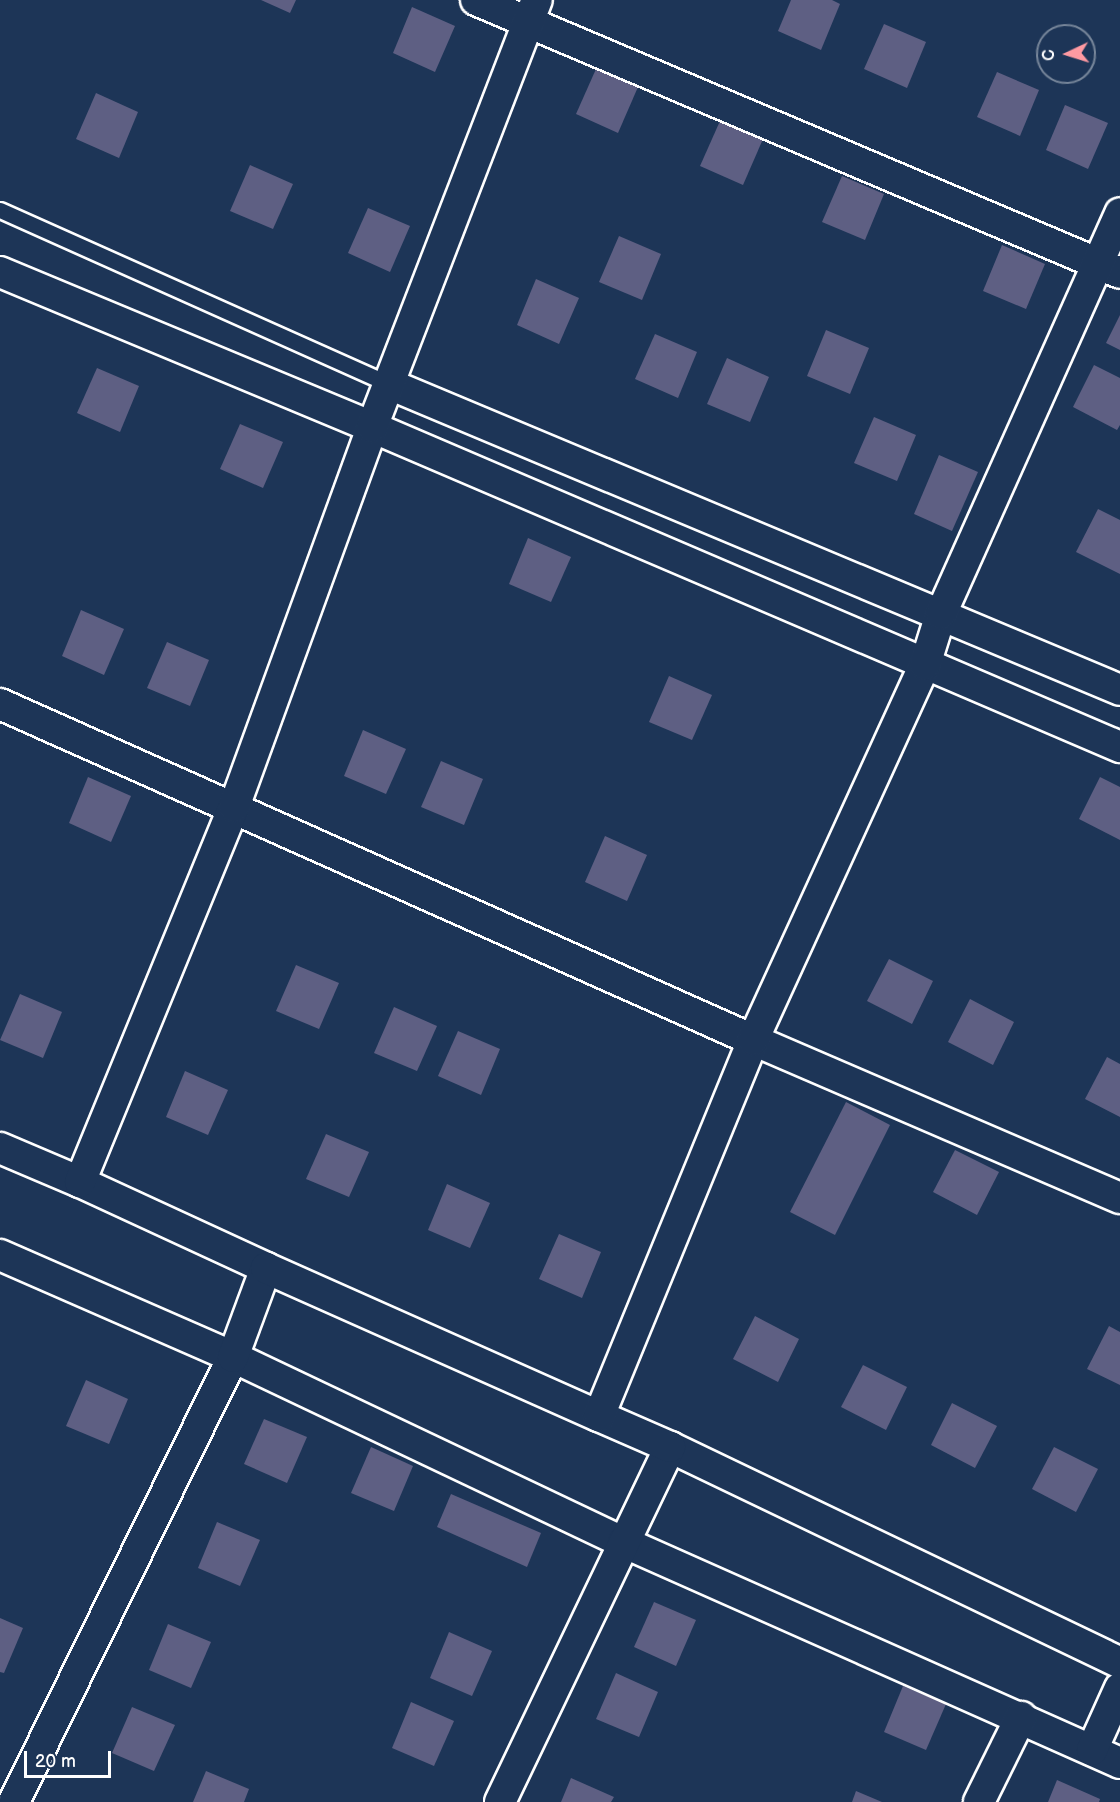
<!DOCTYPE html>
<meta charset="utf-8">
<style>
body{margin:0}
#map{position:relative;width:1120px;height:1802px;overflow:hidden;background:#1d3557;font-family:"Balsamiq Sans",sans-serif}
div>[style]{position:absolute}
.building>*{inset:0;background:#5e5f83}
.roads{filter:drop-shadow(2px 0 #fff) drop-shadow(-2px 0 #fff) drop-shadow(0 2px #fff) drop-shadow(0 -2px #fff)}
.lane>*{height:15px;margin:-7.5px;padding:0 7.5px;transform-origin:7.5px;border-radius:7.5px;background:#1d3557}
.street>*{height:30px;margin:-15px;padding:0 15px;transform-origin:15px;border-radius:15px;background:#1d3557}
span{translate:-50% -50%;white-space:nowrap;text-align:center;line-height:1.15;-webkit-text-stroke:4.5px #1d3557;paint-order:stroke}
.north{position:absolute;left:1036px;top:24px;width:60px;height:60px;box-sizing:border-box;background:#1d3557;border:2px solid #77869a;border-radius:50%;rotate:266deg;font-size:16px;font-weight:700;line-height:24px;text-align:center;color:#fff}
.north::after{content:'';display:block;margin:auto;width:21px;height:27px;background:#ff9aa2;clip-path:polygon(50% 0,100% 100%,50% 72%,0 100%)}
.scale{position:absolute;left:24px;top:1751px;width:87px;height:27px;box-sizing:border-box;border:3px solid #fff;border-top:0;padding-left:8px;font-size:18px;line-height:21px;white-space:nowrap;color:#fff;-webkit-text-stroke:4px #1d3557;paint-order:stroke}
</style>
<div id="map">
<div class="building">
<div style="clip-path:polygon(261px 0,296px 0,290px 13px)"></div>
<div style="clip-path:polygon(791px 0,832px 0,840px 4px,821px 50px,778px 31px)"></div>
<div style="clip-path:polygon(412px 7px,455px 26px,435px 72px,393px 53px)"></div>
<div style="clip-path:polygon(884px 24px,926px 42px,907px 88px,864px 69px)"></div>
<div style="clip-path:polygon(596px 69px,638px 87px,618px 133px,576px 114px)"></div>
<div style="clip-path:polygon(997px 72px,1039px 90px,1020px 136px,977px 117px)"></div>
<div style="clip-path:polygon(96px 93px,138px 112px,119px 158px,76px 139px)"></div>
<div style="clip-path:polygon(1065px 105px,1108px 123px,1088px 169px,1046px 150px)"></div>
<div style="clip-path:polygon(720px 121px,763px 139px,743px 185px,700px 166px)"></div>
<div style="clip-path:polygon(250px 165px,293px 184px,273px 229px,230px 211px)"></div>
<div style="clip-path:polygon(842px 176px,884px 194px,865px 240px,822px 222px)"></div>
<div style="clip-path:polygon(368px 208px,410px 226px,390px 272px,348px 253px)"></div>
<div style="clip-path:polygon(619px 236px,661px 254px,642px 300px,599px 282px)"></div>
<div style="clip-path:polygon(1002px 245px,1045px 264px,1026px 309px,983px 291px)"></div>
<div style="clip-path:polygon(536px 279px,579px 298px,559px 344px,517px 325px)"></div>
<div style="clip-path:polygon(1120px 315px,1120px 350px,1106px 343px)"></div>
<div style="clip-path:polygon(826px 330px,869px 348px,850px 394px,807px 376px)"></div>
<div style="clip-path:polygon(655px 334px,697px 352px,678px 398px,635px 379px)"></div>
<div style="clip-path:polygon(727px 358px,769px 377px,750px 422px,707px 404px)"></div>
<div style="clip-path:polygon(1094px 365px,1120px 378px,1120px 425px,1117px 430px,1073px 407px)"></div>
<div style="clip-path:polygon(97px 368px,139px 386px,120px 432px,77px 413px)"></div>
<div style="clip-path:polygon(874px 417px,916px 435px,897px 481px,854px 463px)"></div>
<div style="clip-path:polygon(240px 424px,283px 442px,263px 488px,220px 469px)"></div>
<div style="clip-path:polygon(939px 455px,978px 472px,952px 531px,914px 514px)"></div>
<div style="clip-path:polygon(1098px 509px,1120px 520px,1120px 574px,1076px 552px)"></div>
<div style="clip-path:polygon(528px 538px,571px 557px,551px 602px,509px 584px)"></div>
<div style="clip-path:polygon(81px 610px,124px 629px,104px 675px,62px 656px)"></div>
<div style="clip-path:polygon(167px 642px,209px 660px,190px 706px,147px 688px)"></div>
<div style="clip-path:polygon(669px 676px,712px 695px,692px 740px,649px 722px)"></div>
<div style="clip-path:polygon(363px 730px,406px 749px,386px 794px,344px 776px)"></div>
<div style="clip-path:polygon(441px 761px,483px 779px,464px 825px,421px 807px)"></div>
<div style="clip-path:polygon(88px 777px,131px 796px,111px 842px,69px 823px)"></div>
<div style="clip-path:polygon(1100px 777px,1120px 787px,1120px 840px,1079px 819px)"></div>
<div style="clip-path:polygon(605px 836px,647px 855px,627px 901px,585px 882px)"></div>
<div style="clip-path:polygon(889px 959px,933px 981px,912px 1024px,867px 1001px)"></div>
<div style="clip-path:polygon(296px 965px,339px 983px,319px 1029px,276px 1011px)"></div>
<div style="clip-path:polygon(20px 994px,62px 1012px,43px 1058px,0 1040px)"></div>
<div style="clip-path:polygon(970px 999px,1014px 1022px,993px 1065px,948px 1042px)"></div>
<div style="clip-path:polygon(394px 1007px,437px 1026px,417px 1071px,374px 1053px)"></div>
<div style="clip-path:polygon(458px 1031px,500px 1049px,481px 1095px,438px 1076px)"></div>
<div style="clip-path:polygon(1107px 1057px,1120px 1064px,1120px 1117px,1085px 1099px)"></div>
<div style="clip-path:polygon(185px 1071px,228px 1090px,208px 1135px,166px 1117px)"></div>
<div style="clip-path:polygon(846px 1102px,890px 1125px,835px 1235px,790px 1212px)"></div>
<div style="clip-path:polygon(326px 1134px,369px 1152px,349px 1197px,306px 1179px)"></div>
<div style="clip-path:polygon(955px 1150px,999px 1172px,977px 1215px,933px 1192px)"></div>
<div style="clip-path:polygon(447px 1184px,490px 1203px,470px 1248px,428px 1230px)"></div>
<div style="clip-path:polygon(559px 1234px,601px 1252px,582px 1298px,539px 1279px)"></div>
<div style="clip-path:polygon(755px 1316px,799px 1339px,778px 1382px,733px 1359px)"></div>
<div style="clip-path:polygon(1109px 1326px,1120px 1332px,1120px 1385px,1087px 1369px)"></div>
<div style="clip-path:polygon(863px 1365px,907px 1387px,886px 1430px,841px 1407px)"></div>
<div style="clip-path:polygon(86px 1380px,128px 1399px,109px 1444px,66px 1426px)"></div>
<div style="clip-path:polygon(952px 1403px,997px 1426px,975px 1468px,931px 1445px)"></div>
<div style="clip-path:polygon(264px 1419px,307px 1437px,287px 1483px,244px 1464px)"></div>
<div style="clip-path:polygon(371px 1447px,413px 1466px,394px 1511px,351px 1493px)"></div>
<div style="clip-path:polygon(1054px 1447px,1098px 1469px,1076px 1512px,1032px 1489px)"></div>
<div style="clip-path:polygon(451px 1494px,541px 1533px,527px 1567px,437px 1527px)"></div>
<div style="clip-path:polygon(217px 1522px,260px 1540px,240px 1586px,198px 1568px)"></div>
<div style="clip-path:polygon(654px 1602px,696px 1620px,676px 1666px,634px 1647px)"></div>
<div style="clip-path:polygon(0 1618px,23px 1628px,4px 1673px,0 1672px)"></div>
<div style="clip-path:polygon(168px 1624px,211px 1642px,191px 1688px,149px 1670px)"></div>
<div style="clip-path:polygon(449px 1632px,492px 1651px,472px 1696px,430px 1678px)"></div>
<div style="clip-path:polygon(616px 1673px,658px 1692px,639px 1737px,596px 1719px)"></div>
<div style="clip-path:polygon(903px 1686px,946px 1704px,926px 1750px,884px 1732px)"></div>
<div style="clip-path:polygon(411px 1702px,454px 1721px,434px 1766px,392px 1748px)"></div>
<div style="clip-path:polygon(132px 1707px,175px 1725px,154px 1771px,112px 1753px)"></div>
<div style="clip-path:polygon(206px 1771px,249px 1789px,244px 1802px,193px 1802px)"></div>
<div style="clip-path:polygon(571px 1778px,614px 1797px,611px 1802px,561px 1802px)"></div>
<div style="clip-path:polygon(1057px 1780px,1100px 1799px,1099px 1802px,1048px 1802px)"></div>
<div style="clip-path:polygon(856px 1791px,882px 1802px,852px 1802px)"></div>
</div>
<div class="roads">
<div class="lane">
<div style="left:0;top:210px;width:426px;rotate:24.1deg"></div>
</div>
<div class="street">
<div style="left:476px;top:0;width:699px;rotate:22.97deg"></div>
<div style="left:0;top:272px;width:403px;rotate:22.6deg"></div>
<div style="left:372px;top:427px;width:814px;rotate:23.16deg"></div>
<div style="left:389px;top:384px;width:792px;rotate:22.71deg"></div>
<div style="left:0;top:704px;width:825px;rotate:24.05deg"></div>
<div style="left:753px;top:1040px;width:400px;rotate:23.3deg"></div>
<div style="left:0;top:1148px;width:87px;rotate:23deg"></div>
<div style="left:80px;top:1182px;width:205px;rotate:24.8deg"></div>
<div style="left:80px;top:1182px;width:405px;rotate:-67.7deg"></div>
<div style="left:234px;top:807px;width:404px;rotate:-70deg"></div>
<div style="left:372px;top:427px;width:458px;rotate:-68.9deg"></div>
<div style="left:0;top:1255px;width:254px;rotate:23.6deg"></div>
<div style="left:233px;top:1357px;width:432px;rotate:25.4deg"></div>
<div style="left:623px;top:1542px;width:544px;rotate:23.97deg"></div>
<div style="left:670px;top:1447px;width:499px;rotate:25.6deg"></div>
<div style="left:1092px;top:1750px;width:68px;rotate:-65.7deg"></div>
<div style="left:14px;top:1802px;width:496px;rotate:-63.8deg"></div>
<div style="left:233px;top:1357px;width:95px;rotate:-69.7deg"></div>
<div style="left:266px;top:1268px;width:364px;rotate:24deg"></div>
<div style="left:500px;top:1802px;width:394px;rotate:-64.4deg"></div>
<div style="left:670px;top:1447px;width:77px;rotate:-156.4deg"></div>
<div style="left:599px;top:1416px;width:406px;rotate:-67.7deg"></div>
<div style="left:753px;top:1040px;width:413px;rotate:-65.4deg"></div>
<div style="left:925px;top:665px;width:53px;rotate:-72.6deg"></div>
<div style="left:941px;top:614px;width:439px;rotate:-65.9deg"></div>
<div style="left:979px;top:1802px;width:95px;rotate:-63.7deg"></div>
</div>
</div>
<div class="north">С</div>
<div class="scale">20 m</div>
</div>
